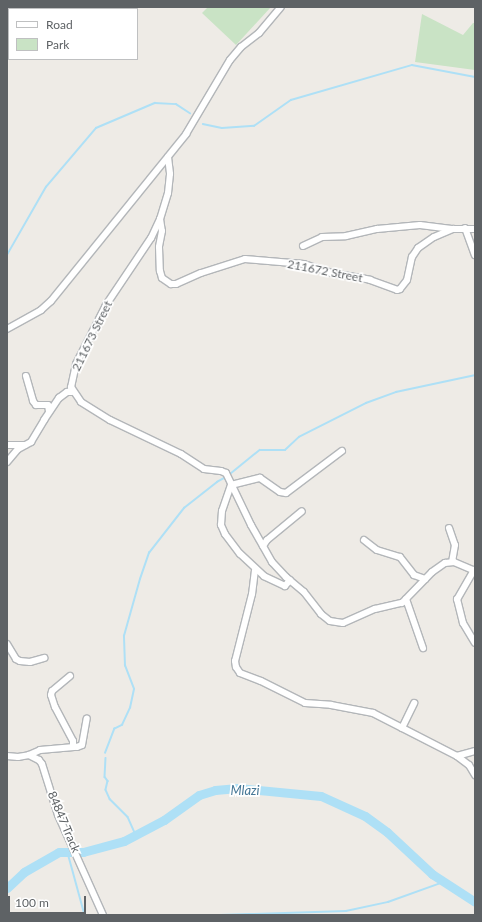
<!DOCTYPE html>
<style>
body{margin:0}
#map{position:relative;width:482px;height:922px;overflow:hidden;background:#eeebe6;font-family:Lato,sans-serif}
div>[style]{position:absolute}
.green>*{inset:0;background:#c9e3c5}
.stream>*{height:1.5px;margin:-0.75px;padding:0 0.75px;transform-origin:0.75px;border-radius:0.75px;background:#aee0f6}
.river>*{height:9px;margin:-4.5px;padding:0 4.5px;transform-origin:4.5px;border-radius:4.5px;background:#aee0f6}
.roads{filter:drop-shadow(1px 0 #b3b6b9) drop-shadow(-1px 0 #b3b6b9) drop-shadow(0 1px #b3b6b9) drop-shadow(0 -1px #b3b6b9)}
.minor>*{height:6px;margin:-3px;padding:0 3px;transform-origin:3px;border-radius:3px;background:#fff}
span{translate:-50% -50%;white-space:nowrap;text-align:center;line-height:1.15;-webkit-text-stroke:3.5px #fff;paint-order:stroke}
.street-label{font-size:12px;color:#5e6265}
.water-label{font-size:13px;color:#467796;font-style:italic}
.frame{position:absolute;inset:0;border:8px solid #5e6265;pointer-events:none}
.legend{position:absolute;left:8px;top:8px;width:130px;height:52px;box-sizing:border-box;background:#fff;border:1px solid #bfc0c1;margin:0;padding:5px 7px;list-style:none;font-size:12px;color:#5e6265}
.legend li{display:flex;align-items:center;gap:8px;height:20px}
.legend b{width:20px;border:1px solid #bfc0c1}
.scale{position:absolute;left:8px;top:896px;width:78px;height:18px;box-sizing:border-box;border:2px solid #5e6265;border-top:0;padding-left:5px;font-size:12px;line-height:14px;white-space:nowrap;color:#5e6265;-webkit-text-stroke:3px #fff;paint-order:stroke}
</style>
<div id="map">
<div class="green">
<div style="clip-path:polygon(208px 7px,271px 7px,236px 45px,202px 13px)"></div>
<div style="clip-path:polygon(422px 14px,463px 35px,473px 23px,475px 23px,475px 70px,415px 62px)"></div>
</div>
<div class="stream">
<div style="left:23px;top:9px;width:2px;rotate:-63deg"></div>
<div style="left:7px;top:26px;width:3px;rotate:-45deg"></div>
<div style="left:203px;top:124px;width:19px;rotate:12deg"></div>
<div style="left:222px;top:128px;width:32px;rotate:-4deg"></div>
<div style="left:254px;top:126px;width:45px;rotate:-35.1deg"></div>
<div style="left:291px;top:100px;width:126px;rotate:-16.1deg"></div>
<div style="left:412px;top:65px;width:64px;rotate:10.8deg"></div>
<div style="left:7px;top:255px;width:78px;rotate:-60.2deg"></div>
<div style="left:46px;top:187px;width:77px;rotate:-49.7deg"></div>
<div style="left:96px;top:128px;width:64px;rotate:-23deg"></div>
<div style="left:155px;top:103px;width:21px;rotate:3deg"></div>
<div style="left:176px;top:104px;width:17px;rotate:33deg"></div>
<div style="left:230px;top:474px;width:38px;rotate:-39deg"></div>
<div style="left:260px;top:450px;width:25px"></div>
<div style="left:285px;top:450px;width:19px;rotate:-43deg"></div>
<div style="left:299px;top:437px;width:75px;rotate:-26.9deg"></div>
<div style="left:366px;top:403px;width:32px;rotate:-20deg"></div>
<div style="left:396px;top:392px;width:81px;rotate:-12.1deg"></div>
<div style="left:105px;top:753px;width:26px;rotate:-69deg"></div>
<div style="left:114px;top:729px;width:9px;rotate:-27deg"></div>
<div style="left:122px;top:725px;width:19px;rotate:-65deg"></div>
<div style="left:130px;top:708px;width:19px;rotate:-78deg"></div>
<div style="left:134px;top:689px;width:25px;rotate:-111deg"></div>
<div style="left:125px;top:666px;width:30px;rotate:-92deg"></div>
<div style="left:124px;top:636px;width:59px;rotate:-74.3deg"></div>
<div style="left:140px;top:579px;width:28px;rotate:-71deg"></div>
<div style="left:149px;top:553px;width:57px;rotate:-52.1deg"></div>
<div style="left:184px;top:508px;width:42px;rotate:-38.2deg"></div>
<div style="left:217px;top:482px;width:10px;rotate:-29deg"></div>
<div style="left:106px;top:758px;width:19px;rotate:93deg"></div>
<div style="left:105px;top:777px;width:5px;rotate:53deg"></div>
<div style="left:108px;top:781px;width:9px;rotate:103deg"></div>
<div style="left:106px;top:790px;width:10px;rotate:66deg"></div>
<div style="left:110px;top:799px;width:25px;rotate:45deg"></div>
<div style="left:128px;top:817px;width:20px;rotate:66deg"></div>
<div style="left:68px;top:853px;width:64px;rotate:74.7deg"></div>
<div style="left:220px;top:915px;width:126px;rotate:-1.8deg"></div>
<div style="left:346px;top:911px;width:43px;rotate:-12.1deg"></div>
<div style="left:388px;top:902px;width:59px;rotate:-19.7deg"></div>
</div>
<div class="river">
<div style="left:7px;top:888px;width:23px;rotate:-43deg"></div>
<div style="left:24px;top:872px;width:40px;rotate:-29.7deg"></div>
<div style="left:59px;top:852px;width:24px"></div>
<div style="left:83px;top:852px;width:42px;rotate:-15deg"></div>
<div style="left:124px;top:841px;width:45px;rotate:-27.7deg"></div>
<div style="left:164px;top:820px;width:43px;rotate:-35.5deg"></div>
<div style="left:199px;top:795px;width:17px;rotate:-17deg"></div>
<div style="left:215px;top:790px;width:23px;rotate:-5deg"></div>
<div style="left:238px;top:788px;width:83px;rotate:5.5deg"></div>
<div style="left:321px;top:796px;width:48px;rotate:24.4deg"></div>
<div style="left:365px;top:816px;width:27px;rotate:36deg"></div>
<div style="left:387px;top:832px;width:62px;rotate:43deg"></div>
<div style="left:432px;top:874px;width:51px;rotate:33.1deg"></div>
</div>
<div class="roads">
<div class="minor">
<div style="left:168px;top:157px;width:17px;rotate:83deg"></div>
<div style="left:170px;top:174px;width:19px;rotate:96deg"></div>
<div style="left:168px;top:193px;width:27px;rotate:107deg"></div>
<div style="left:160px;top:219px;width:12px;rotate:81deg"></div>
<div style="left:162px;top:231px;width:16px;rotate:101deg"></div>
<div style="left:159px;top:247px;width:24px;rotate:88deg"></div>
<div style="left:160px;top:271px;width:7px;rotate:74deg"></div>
<div style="left:162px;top:278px;width:11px;rotate:34deg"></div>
<div style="left:171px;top:284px;width:5px"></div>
<div style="left:176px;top:284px;width:27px;rotate:-24deg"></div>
<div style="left:201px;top:273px;width:46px;rotate:-17.7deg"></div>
<div style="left:245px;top:259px;width:59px;rotate:4.8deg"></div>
<div style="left:304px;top:264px;width:29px;rotate:18deg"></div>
<div style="left:332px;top:273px;width:39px;rotate:10deg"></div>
<div style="left:370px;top:280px;width:29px;rotate:20deg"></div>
<div style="left:397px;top:290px;width:3px;rotate:-18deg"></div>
<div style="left:400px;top:289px;width:11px;rotate:-52deg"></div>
<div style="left:407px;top:280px;width:24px;rotate:-78deg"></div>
<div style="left:412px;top:257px;width:11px;rotate:-56deg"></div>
<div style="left:418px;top:248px;width:19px;rotate:-35deg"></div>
<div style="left:434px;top:237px;width:21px;rotate:-23deg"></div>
<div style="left:453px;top:229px;width:22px"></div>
<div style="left:160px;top:219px;width:21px;rotate:115deg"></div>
<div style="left:151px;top:238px;width:81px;rotate:123.9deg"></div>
<div style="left:106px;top:305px;width:66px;rotate:117deg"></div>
<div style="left:76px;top:364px;width:24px;rotate:102deg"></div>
<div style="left:71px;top:387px;width:18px;rotate:56deg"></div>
<div style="left:81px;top:402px;width:34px;rotate:32deg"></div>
<div style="left:110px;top:420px;width:79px;rotate:25.6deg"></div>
<div style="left:181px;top:454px;width:27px;rotate:33deg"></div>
<div style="left:204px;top:469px;width:17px;rotate:7deg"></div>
<div style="left:221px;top:471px;width:5px;rotate:22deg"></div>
<div style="left:226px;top:473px;width:58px;rotate:64.3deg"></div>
<div style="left:251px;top:525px;width:43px;rotate:60.4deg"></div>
<div style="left:272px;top:562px;width:21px;rotate:47deg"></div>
<div style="left:286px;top:577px;width:23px;rotate:40deg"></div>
<div style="left:304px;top:592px;width:28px;rotate:52deg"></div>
<div style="left:321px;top:614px;width:11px;rotate:38deg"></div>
<div style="left:330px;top:621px;width:13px;rotate:9deg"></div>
<div style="left:343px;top:623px;width:35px;rotate:-24deg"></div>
<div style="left:375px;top:609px;width:28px;rotate:-13deg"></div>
<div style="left:402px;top:603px;width:43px;rotate:-45.9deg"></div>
<div style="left:432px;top:572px;width:16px;rotate:-35deg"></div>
<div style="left:445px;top:563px;width:9px;rotate:-6deg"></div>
<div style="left:454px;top:562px;width:23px;rotate:23deg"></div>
<div style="left:465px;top:228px;width:29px;rotate:70deg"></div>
<div style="left:303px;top:246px;width:21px;rotate:-25deg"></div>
<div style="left:322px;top:237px;width:24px;rotate:-2deg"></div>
<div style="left:346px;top:236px;width:32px;rotate:-13deg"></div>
<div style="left:377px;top:229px;width:43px;rotate:-5.3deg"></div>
<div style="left:420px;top:225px;width:32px;rotate:7deg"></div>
<div style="left:7px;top:329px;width:39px;rotate:-29deg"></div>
<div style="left:41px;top:310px;width:13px;rotate:-42deg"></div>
<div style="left:51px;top:301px;width:215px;rotate:-51deg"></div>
<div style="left:186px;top:134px;width:86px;rotate:-59.3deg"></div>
<div style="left:230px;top:60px;width:17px;rotate:-50deg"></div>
<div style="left:241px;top:47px;width:23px;rotate:-38deg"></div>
<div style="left:259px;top:33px;width:34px;rotate:-50deg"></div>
<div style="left:26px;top:376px;width:26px;rotate:74deg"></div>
<div style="left:33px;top:401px;width:5px;rotate:53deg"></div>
<div style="left:36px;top:405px;width:12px"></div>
<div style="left:48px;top:405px;width:6px;rotate:81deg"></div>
<div style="left:7px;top:445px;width:18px"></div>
<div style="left:7px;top:462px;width:17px;rotate:-50deg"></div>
<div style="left:18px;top:449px;width:15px;rotate:-28deg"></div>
<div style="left:31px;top:442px;width:26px;rotate:-59deg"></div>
<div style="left:44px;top:420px;width:27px;rotate:-56deg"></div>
<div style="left:59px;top:398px;width:10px;rotate:-37deg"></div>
<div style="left:67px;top:392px;width:5px"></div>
<div style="left:449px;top:528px;width:18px;rotate:71deg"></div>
<div style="left:455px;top:545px;width:17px;rotate:100deg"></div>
<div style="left:364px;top:540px;width:16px;rotate:38deg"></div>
<div style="left:377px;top:550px;width:24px;rotate:17deg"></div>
<div style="left:400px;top:557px;width:23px;rotate:52deg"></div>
<div style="left:414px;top:575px;width:12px;rotate:20deg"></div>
<div style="left:263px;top:546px;width:7px;rotate:-56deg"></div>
<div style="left:267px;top:540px;width:45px;rotate:-39.6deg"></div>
<div style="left:255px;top:570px;width:24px;rotate:97deg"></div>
<div style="left:252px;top:594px;width:69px;rotate:104.2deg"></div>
<div style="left:235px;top:661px;width:6px;rotate:81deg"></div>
<div style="left:236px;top:667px;width:7px;rotate:56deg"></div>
<div style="left:240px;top:673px;width:22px;rotate:21deg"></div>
<div style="left:261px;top:681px;width:49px;rotate:26.6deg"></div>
<div style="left:305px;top:703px;width:26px;rotate:4deg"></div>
<div style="left:331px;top:705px;width:43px;rotate:10.8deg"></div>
<div style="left:373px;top:713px;width:94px;rotate:27.1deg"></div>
<div style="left:457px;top:756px;width:15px;rotate:37deg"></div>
<div style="left:469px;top:765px;width:12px;rotate:59deg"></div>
<div style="left:474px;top:570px;width:34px;rotate:120deg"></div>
<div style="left:457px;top:599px;width:25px;rotate:76deg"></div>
<div style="left:463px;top:623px;width:23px;rotate:59deg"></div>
<div style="left:290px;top:580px;width:8px;rotate:130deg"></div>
<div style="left:285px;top:586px;width:23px;rotate:-155deg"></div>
<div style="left:264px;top:576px;width:33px;rotate:-137deg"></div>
<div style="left:240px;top:554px;width:25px;rotate:-127deg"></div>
<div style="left:225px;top:534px;width:10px;rotate:-114deg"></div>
<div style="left:221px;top:525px;width:14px;rotate:-86deg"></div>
<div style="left:222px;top:511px;width:28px;rotate:-71deg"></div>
<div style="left:231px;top:485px;width:30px;rotate:-14deg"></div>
<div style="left:260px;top:478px;width:24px;rotate:35deg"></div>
<div style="left:280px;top:492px;width:6px;rotate:9deg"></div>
<div style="left:286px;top:493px;width:70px;rotate:-36.9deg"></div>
<div style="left:406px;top:599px;width:52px;rotate:70.9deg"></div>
<div style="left:7px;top:644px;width:17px;rotate:59deg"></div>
<div style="left:16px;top:659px;width:4px;rotate:27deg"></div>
<div style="left:20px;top:661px;width:10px;rotate:6deg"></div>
<div style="left:30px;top:662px;width:15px;rotate:-16deg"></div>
<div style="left:70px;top:676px;width:23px;rotate:140deg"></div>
<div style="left:52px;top:691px;width:4px;rotate:104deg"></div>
<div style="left:51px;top:695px;width:13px;rotate:72deg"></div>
<div style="left:55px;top:707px;width:38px;rotate:62deg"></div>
<div style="left:73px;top:741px;width:6px;rotate:90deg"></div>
<div style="left:402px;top:728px;width:28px;rotate:-64deg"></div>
<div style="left:29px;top:755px;width:12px;rotate:-24deg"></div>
<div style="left:40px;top:750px;width:37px;rotate:-5deg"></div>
<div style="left:77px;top:747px;width:5px;rotate:-22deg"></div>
<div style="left:82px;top:745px;width:27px;rotate:-80deg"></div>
<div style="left:7px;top:756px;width:11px;rotate:5deg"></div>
<div style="left:18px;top:757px;width:11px;rotate:-10deg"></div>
<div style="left:29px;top:755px;width:11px;rotate:27deg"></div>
<div style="left:39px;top:760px;width:5px;rotate:53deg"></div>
<div style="left:42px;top:764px;width:53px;rotate:72.6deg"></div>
<div style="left:58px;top:815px;width:110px;rotate:65.8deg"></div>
<div style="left:457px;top:756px;width:19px;rotate:-16deg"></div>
</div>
</div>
<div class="street-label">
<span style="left:325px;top:271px;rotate:11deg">211672 Street</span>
<span style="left:92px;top:336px;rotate:-64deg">211673 Street</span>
<span style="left:64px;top:822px;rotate:67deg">84847 Track</span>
</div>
<div class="water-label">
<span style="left:245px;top:790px">Mlazi</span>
</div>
<div class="frame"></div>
<ul class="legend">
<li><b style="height:5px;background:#fff"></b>Road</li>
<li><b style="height:11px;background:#c9e3c5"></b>Park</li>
</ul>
<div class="scale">100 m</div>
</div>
